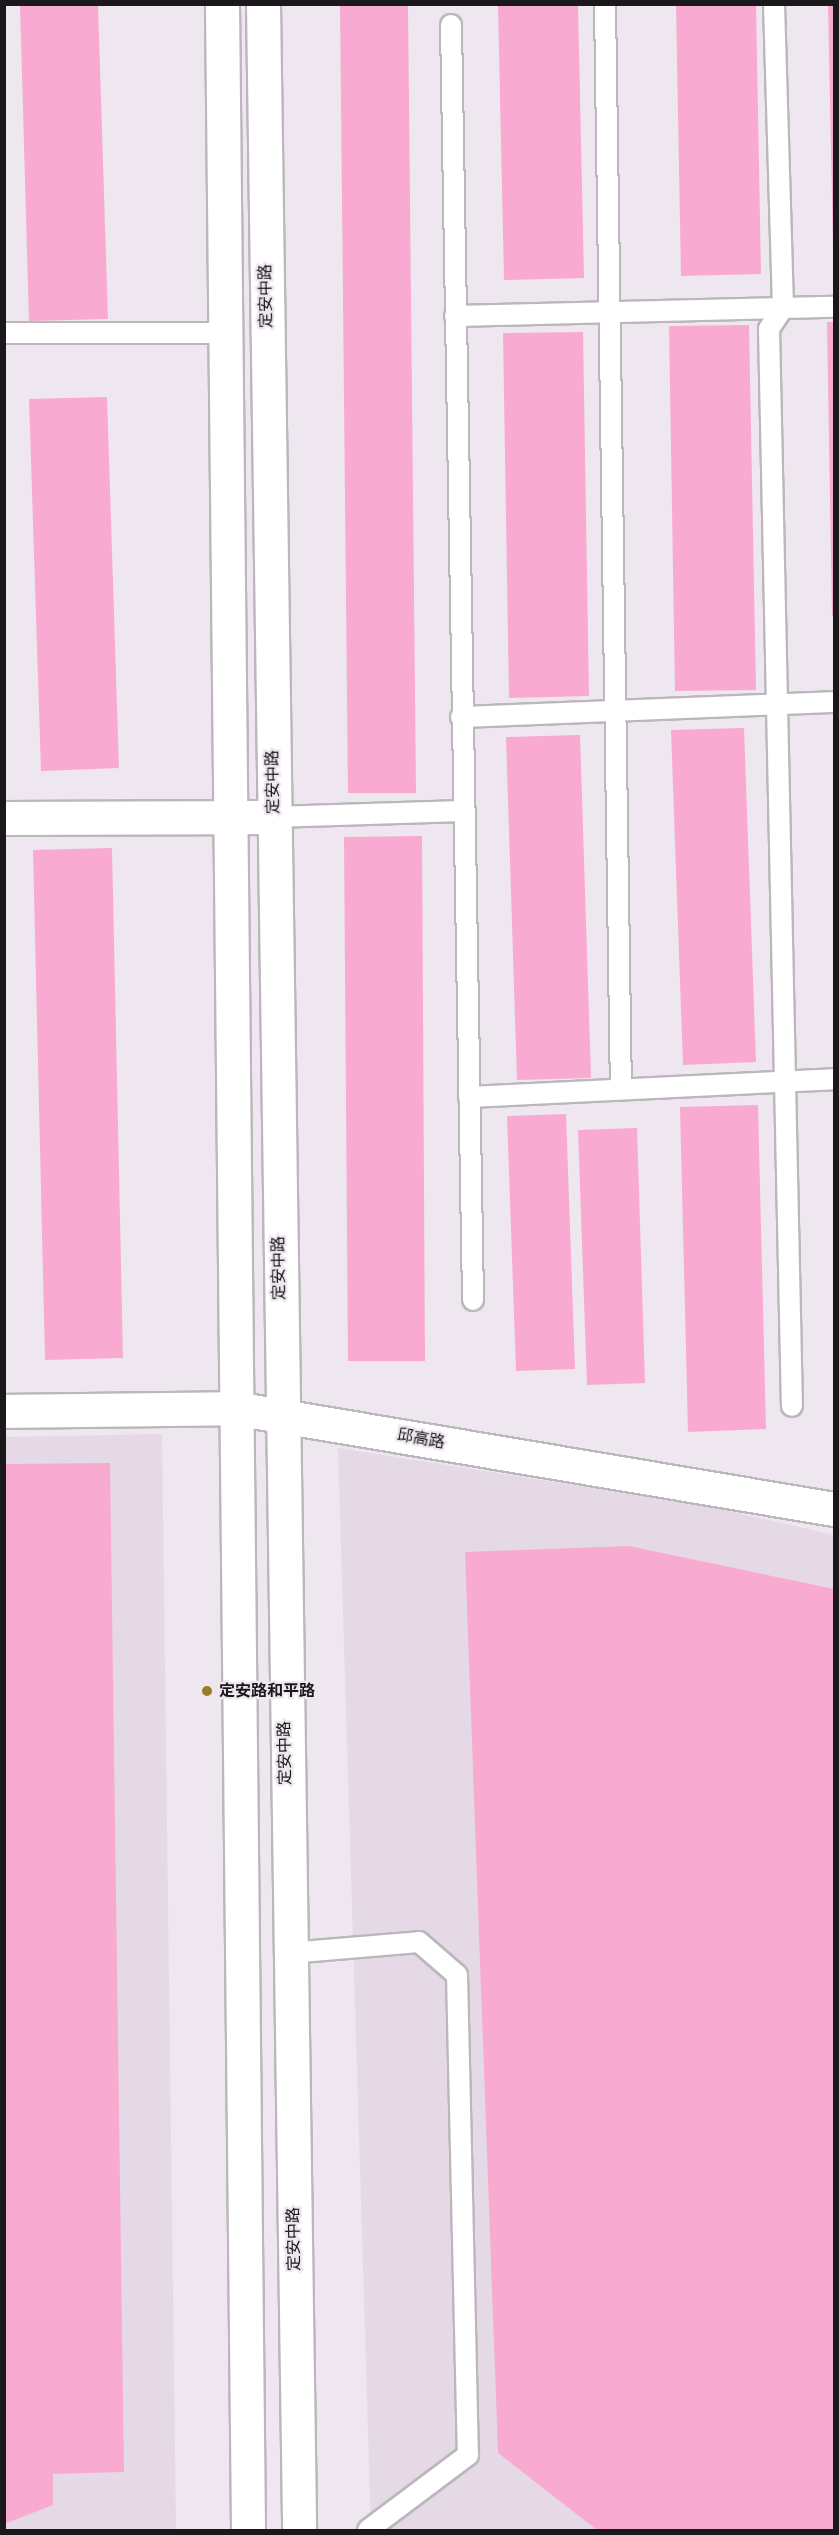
<!DOCTYPE html>
<meta charset="utf-8">
<style>
body{margin:0}
#map{position:relative;width:839px;height:2535px;overflow:hidden;background:#eee7ef;font-family:Arial,"Noto Sans SC",sans-serif}
div>[style]{position:absolute}
.built>*{inset:0;background:#e5d9e6}
.building>*{inset:0;background:#f9aad0}
.roads{filter:drop-shadow(2px 0 #bcb6bd) drop-shadow(-2px 0 #bcb6bd) drop-shadow(0 2px #bcb6bd) drop-shadow(0 -2px #bcb6bd)}
.lane>*{height:20px;margin:-10px;padding:0 10px;transform-origin:10px;border-radius:10px;background:#fff}
.street>*{height:33px;margin:-16.5px;padding:0 16.5px;transform-origin:16.5px;border-radius:16.5px;background:#fff}
.secondary>*{height:33px;margin:-16.5px;padding:0 16.5px;transform-origin:16.5px;border-radius:16.5px;background:#fff}
.dots>*{width:16px;height:16px;translate:-50% -50%;box-sizing:border-box;border:3px solid #eee7ef;border-radius:50%}
span{translate:-50% -50%;white-space:nowrap;text-align:center;line-height:1.15;-webkit-text-stroke:4.5px #eee7ef;paint-order:stroke}
.street-label{font-size:16px;color:#1b181b}
.poi-label{font-size:16px;color:#1b181b;font-weight:700}
.left{translate:0 -50%;text-align:left}
.frame{position:absolute;inset:0;border:6px solid #1b181b;pointer-events:none}
</style>
<div id="map">
<div class="built">
<div style="clip-path:polygon(162px 1434px,176px 2530px,5px 2530px,4px 1437px)"></div>
<div style="clip-path:polygon(338px 1448px,707px 1506px,834px 1535px,834px 2530px,371px 2530px)"></div>
</div>
<div class="building">
<div style="clip-path:polygon(340px 4px,408px 4px,416px 793px,348px 793px)"></div>
<div style="clip-path:polygon(676px 4px,756px 4px,761px 274px,681px 276px)"></div>
<div style="clip-path:polygon(20px 5px,98px 5px,108px 319px,29px 321px)"></div>
<div style="clip-path:polygon(498px 5px,578px 5px,584px 278px,504px 280px)"></div>
<div style="clip-path:polygon(828px 5px,834px 5px,834px 249px,833px 249px)"></div>
<div style="clip-path:polygon(827px 322px,834px 322px,834px 616px,832px 616px)"></div>
<div style="clip-path:polygon(749px 325px,756px 690px,675px 691px,669px 326px)"></div>
<div style="clip-path:polygon(583px 332px,589px 696px,509px 698px,503px 333px)"></div>
<div style="clip-path:polygon(107px 397px,119px 768px,41px 771px,29px 399px)"></div>
<div style="clip-path:polygon(744px 728px,756px 1062px,683px 1065px,671px 730px)"></div>
<div style="clip-path:polygon(580px 735px,591px 1078px,517px 1080px,506px 737px)"></div>
<div style="clip-path:polygon(422px 836px,425px 1361px,348px 1361px,344px 837px)"></div>
<div style="clip-path:polygon(112px 848px,123px 1358px,45px 1360px,33px 850px)"></div>
<div style="clip-path:polygon(758px 1105px,766px 1429px,688px 1432px,680px 1107px)"></div>
<div style="clip-path:polygon(566px 1114px,575px 1369px,516px 1371px,507px 1116px)"></div>
<div style="clip-path:polygon(637px 1128px,645px 1383px,587px 1385px,578px 1130px)"></div>
<div style="clip-path:polygon(110px 1463px,124px 2472px,53px 2474px,53px 2505px,4px 2524px,4px 1464px)"></div>
<div style="clip-path:polygon(629px 1546px,834px 1589px,834px 2530px,597px 2530px,498px 2453px,465px 1552px)"></div>
</div>
<div class="roads">
<div class="lane">
<div style="left:605px;top:4px;width:1085px;rotate:89.16deg"></div>
<div style="left:774px;top:4px;width:304px;rotate:88.3deg"></div>
<div style="left:783px;top:308px;width:25px;rotate:124deg"></div>
<div style="left:769px;top:329px;width:1077px;rotate:88.78deg"></div>
<div style="left:451px;top:25px;width:1275px;rotate:89.01deg"></div>
<div style="left:455px;top:316px;width:379px;rotate:-1.4deg"></div>
<div style="left:4px;top:333px;width:221px"></div>
<div style="left:461px;top:717px;width:373px;rotate:-2.3deg"></div>
<div style="left:273px;top:817px;width:190px;rotate:-1.8deg"></div>
<div style="left:469px;top:1097px;width:365px;rotate:-2.8deg"></div>
<div style="left:289px;top:1953px;width:130px;rotate:-4.8deg"></div>
<div style="left:419px;top:1942px;width:50px;rotate:41deg"></div>
<div style="left:457px;top:1975px;width:480px;rotate:88.7deg"></div>
<div style="left:468px;top:2455px;width:125px;rotate:143.1deg"></div>
</div>
<div class="street">
<div style="left:4px;top:818px;width:269px;rotate:-0.2deg"></div>
<div style="left:4px;top:1411px;width:230px;rotate:-0.7deg"></div>
<div style="left:234px;top:1408px;width:608px;rotate:9.56deg"></div>
</div>
<div class="secondary">
<div style="left:222px;top:4px;width:2526px;rotate:89.41deg"></div>
<div style="left:263px;top:4px;width:2526px;rotate:89.18deg"></div>
</div>
</div>
<div class="dots">
<div style="left:207px;top:1691px;background:#977d25"></div>
</div>
<div class="street-label">
<span style="left:266px;top:296px;rotate:-91deg">定安中路</span>
<span style="left:273px;top:782px;rotate:-91deg">定安中路</span>
<span style="left:279px;top:1268px;rotate:-91deg">定安中路</span>
<span style="left:421px;top:1439px;rotate:10deg">邱高路</span>
<span style="left:285px;top:1753px;rotate:-91deg">定安中路</span>
<span style="left:294px;top:2239px;rotate:-91deg">定安中路</span>
</div>
<div class="poi-label">
<span class="left" style="left:219px;top:1691px">定安路和平路</span>
</div>
<div class="frame"></div>
</div>
